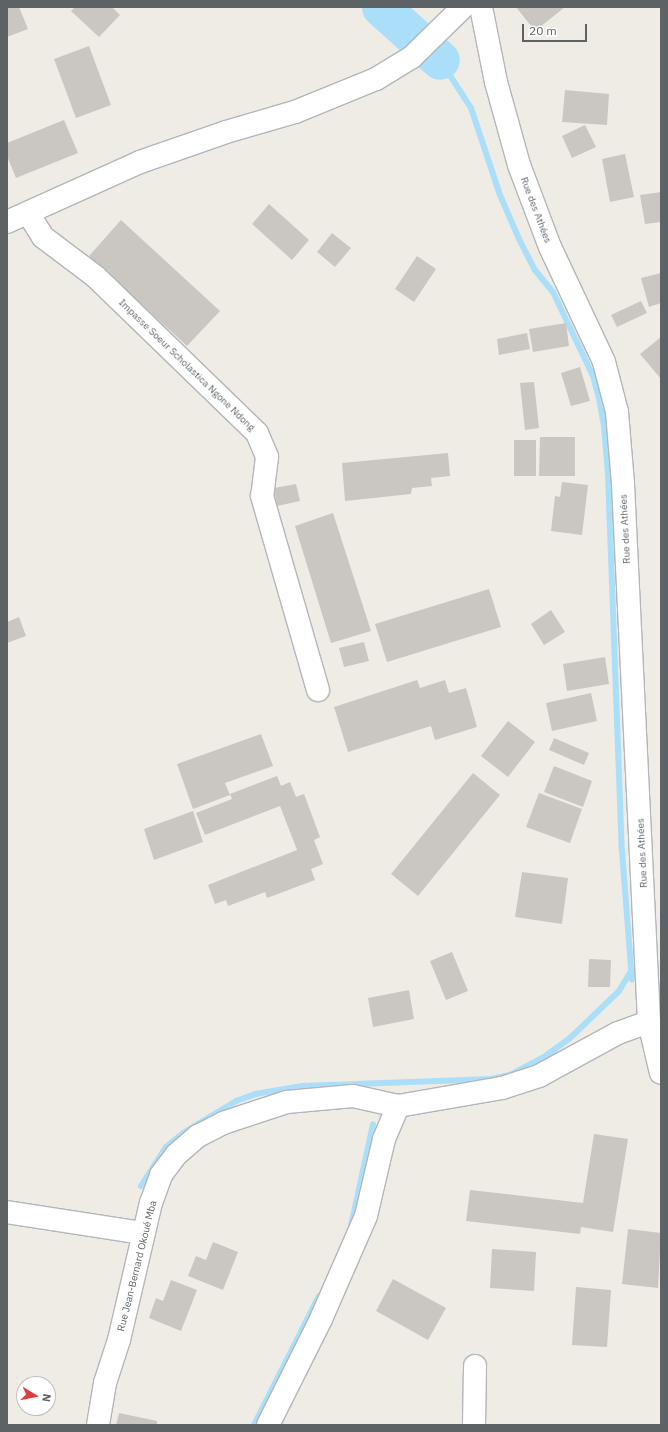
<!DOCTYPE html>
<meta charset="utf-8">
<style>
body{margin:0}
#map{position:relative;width:668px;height:1432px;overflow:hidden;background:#efece6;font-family:"IBM Plex Sans",sans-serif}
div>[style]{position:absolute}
.stream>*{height:6px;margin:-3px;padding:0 3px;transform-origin:3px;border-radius:3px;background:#abdff9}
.river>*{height:39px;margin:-19.5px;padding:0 19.5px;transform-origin:19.5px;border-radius:19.5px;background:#abdff9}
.building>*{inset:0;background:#cac7c2}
.roads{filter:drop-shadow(1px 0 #b3b6b9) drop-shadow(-1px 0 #b3b6b9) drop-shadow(0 1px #b3b6b9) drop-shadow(0 -1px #b3b6b9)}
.minor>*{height:22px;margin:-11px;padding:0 11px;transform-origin:11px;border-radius:11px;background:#fff}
span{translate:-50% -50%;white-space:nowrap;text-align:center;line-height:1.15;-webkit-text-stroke:3px #fff;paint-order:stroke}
.street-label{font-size:10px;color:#5d6265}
.frame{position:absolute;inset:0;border:8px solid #5d6265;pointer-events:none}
.north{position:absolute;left:16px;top:1376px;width:40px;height:40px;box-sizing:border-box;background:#fff;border:1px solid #bec0c1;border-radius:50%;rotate:100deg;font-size:11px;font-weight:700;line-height:16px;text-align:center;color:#5d6265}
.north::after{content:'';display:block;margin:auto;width:14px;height:18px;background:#dd3d42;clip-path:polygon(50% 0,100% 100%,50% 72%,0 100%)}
.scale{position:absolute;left:522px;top:24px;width:65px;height:18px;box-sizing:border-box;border:2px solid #5d6265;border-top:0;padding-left:5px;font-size:12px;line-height:14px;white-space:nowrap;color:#5d6265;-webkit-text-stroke:3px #fff;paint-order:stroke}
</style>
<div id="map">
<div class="stream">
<div style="left:440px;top:60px;width:57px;rotate:57.1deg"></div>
<div style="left:471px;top:108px;width:92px;rotate:71.6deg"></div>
<div style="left:500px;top:195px;width:48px;rotate:66.6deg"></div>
<div style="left:519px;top:239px;width:35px;rotate:63deg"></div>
<div style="left:535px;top:270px;width:28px;rotate:51deg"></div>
<div style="left:553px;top:292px;width:93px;rotate:64.5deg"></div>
<div style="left:593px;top:376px;width:23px;rotate:75deg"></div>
<div style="left:599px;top:398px;width:28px;rotate:80deg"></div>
<div style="left:604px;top:426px;width:49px;rotate:85.3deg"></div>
<div style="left:608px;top:475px;width:376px;rotate:87.9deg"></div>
<div style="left:622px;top:851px;width:129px;rotate:85.6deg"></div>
<div style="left:141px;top:1186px;width:46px;rotate:-57.3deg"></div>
<div style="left:166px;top:1147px;width:22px;rotate:-39deg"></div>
<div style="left:183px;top:1133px;width:62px;rotate:-31.1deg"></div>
<div style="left:236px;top:1101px;width:20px;rotate:-20deg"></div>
<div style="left:255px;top:1094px;width:48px;rotate:-9.7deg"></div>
<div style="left:302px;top:1086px;width:189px;rotate:-2.1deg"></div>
<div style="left:491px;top:1079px;width:19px;rotate:-12deg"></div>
<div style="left:510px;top:1075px;width:38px;rotate:-28deg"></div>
<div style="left:544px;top:1057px;width:31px;rotate:-36deg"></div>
<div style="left:569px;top:1039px;width:69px;rotate:-43.8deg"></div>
<div style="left:619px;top:991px;width:21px;rotate:-59deg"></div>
<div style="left:351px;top:1226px;width:104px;rotate:-77.8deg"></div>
<div style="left:254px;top:1425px;width:144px;rotate:-63.3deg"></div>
</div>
<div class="river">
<div style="left:381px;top:7px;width:79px;rotate:41.9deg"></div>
</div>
<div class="building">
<div style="clip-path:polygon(7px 7px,19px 7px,28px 29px,7px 37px)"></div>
<div style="clip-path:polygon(75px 7px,112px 7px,120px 15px,99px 37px,71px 11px)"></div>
<div style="clip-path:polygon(516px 7px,565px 7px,535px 31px)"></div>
<div style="clip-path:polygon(89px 46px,111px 105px,76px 118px,54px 59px)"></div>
<div style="clip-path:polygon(565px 90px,609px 94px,607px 125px,562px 122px)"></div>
<div style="clip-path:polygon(64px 120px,78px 153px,16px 178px,7px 156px,7px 143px)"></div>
<div style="clip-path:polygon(585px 125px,596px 147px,572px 158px,562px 136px)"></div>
<div style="clip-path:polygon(625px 154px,634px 197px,610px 202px,602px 159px)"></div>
<div style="clip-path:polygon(661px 192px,661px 222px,645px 224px,640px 195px)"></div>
<div style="clip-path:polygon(269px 204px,309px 240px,292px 260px,252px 224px)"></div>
<div style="clip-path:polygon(121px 220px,220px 311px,187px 346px,89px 256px)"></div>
<div style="clip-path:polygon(332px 233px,351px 248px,335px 267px,317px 252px)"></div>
<div style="clip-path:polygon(417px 256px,436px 269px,414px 302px,395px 289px)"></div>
<div style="clip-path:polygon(661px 273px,661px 303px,649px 307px,641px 278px)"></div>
<div style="clip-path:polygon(641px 301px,647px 313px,617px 327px,611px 315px)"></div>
<div style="clip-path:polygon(566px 323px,569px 346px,533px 352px,529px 329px)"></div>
<div style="clip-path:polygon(527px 333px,530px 349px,499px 355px,497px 339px)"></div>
<div style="clip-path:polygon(661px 337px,661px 379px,640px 354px)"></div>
<div style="clip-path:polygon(580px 367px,590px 401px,571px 406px,561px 373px)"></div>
<div style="clip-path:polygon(534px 382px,539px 428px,525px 430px,520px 383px)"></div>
<div style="clip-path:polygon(540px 437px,575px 437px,575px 476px,539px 476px)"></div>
<div style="clip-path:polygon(514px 440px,536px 440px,536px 476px,514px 476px)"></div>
<div style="clip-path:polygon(448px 453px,450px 476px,431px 478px,432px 486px,412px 488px,411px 494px,345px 501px,342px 463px)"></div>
<div style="clip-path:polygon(562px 482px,588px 485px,582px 535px,551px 531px,555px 496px,560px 497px)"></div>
<div style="clip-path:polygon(296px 484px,300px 501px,277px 506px,274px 488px)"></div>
<div style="clip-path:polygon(333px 513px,371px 631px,331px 643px,295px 526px)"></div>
<div style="clip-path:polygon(489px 589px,501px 627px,387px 662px,375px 624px)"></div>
<div style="clip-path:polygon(551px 610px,565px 632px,544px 645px,531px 624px)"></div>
<div style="clip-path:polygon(19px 617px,26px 636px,7px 643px,7px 622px)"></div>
<div style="clip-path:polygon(364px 642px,369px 661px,344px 667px,339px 648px)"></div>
<div style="clip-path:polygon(605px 657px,609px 684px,567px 691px,563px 664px)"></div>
<div style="clip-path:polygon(417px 680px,420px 688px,445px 680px,449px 693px,466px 688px,477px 727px,435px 740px,431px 726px,348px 752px,334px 707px)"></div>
<div style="clip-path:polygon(591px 693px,597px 721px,552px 731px,546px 703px)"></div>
<div style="clip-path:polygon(508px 721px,535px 742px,508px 777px,481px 756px)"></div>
<div style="clip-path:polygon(261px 734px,273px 766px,225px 783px,230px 795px,193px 809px,177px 764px)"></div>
<div style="clip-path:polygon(554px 738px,589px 753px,584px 765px,549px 750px)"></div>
<div style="clip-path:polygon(554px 766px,592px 781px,583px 807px,544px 792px)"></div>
<div style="clip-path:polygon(473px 773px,500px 795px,418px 896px,391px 874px)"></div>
<div style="clip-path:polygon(277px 776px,281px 786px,290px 782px,296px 797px,304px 794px,320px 837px,314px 840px,323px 864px,311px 869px,315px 880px,267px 898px,265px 892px,228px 906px,226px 900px,215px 904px,208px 885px,297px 850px,280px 806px,205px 835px,196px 813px,232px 799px,230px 794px)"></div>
<div style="clip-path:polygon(539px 793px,582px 809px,570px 843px,526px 827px)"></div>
<div style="clip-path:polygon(193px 811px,203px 842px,154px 860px,144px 829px)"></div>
<div style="clip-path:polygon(522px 872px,568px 878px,562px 924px,515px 917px)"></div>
<div style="clip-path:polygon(452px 952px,468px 991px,446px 1000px,430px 961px)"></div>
<div style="clip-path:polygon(589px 959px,611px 960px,610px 987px,588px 987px)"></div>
<div style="clip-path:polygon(409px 990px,414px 1019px,373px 1027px,368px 998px)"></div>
<div style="clip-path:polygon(594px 1134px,628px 1139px,613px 1232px,581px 1227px,580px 1234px,466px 1221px,470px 1190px,583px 1203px)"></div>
<div style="clip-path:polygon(628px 1229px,661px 1233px,658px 1288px,622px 1284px)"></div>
<div style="clip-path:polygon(213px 1242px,238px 1252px,223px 1290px,188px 1276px,196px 1256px,206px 1260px)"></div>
<div style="clip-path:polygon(492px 1249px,536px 1252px,534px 1291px,490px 1288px)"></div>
<div style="clip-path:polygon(393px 1279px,446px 1308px,428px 1340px,376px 1311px)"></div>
<div style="clip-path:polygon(171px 1280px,197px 1290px,181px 1331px,149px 1318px,156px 1298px,163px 1301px)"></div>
<div style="clip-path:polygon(576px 1287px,611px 1290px,607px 1347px,572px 1345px)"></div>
<div style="clip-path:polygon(119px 1413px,157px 1421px,157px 1425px,116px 1425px)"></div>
</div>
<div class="roads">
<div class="minor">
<div style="left:481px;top:7px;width:76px;rotate:78.7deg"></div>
<div style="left:496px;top:82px;width:86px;rotate:74.5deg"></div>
<div style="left:519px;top:165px;width:88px;rotate:69.3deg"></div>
<div style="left:550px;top:247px;width:127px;rotate:64.8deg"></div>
<div style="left:604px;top:362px;width:52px;rotate:75.4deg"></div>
<div style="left:617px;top:412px;width:72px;rotate:85.2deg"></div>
<div style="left:623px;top:484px;width:539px;rotate:87.23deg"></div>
<div style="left:649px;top:1022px;width:52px;rotate:76.8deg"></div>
<div style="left:28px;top:213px;width:28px;rotate:58deg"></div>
<div style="left:43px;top:237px;width:66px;rotate:37deg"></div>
<div style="left:96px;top:277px;width:224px;rotate:44.1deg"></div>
<div style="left:257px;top:433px;width:26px;rotate:67deg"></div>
<div style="left:267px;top:457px;width:39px;rotate:97deg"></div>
<div style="left:262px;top:496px;width:202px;rotate:73.9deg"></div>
<div style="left:7px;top:222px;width:146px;rotate:-24.3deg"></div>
<div style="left:140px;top:162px;width:91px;rotate:-19.2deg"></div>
<div style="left:226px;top:132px;width:72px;rotate:-16.2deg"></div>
<div style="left:295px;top:112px;width:87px;rotate:-22.2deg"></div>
<div style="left:376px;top:79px;width:42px;rotate:-31.4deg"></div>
<div style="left:412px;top:57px;width:71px;rotate:-44.4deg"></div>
<div style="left:7px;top:1212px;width:138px;rotate:8.8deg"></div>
<div style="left:98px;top:1425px;width:43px;rotate:-80.5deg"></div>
<div style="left:105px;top:1383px;width:45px;rotate:-72deg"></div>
<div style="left:119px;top:1340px;width:141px;rotate:-76.9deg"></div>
<div style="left:151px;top:1203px;width:30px;rotate:-70deg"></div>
<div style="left:161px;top:1175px;width:26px;rotate:-53deg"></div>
<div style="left:177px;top:1154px;width:28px;rotate:-41deg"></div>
<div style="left:198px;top:1136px;width:28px;rotate:-27deg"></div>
<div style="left:223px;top:1123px;width:67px;rotate:-18.2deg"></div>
<div style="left:287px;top:1102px;width:66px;rotate:-5.2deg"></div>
<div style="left:353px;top:1096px;width:46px;rotate:12.5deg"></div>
<div style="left:268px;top:1425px;width:119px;rotate:-63.4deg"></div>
<div style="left:321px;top:1319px;width:112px;rotate:-66.4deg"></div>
<div style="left:366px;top:1216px;width:79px;rotate:-76.8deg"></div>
<div style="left:384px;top:1139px;width:36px;rotate:-67deg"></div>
<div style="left:398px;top:1106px;width:106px;rotate:-9.8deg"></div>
<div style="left:502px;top:1088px;width:39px;rotate:-18deg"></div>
<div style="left:539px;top:1076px;width:90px;rotate:-28.6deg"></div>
<div style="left:618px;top:1033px;width:33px;rotate:-20deg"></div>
<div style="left:474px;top:1425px;width:59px;rotate:-89deg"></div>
</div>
</div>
<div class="street-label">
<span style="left:536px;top:210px;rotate:69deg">Rue des Athées</span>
<span style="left:187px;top:365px;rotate:44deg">Impasse Soeur Scholastica Ngone Ndong</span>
<span style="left:625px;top:529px;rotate:-93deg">Rue des Athées</span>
<span style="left:642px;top:853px;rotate:-93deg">Rue des Athées</span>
<span style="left:137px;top:1266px;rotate:-76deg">Rue Jean-Bernard Okoué Mba</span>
</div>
<div class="frame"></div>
<div class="north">N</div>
<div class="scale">20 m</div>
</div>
